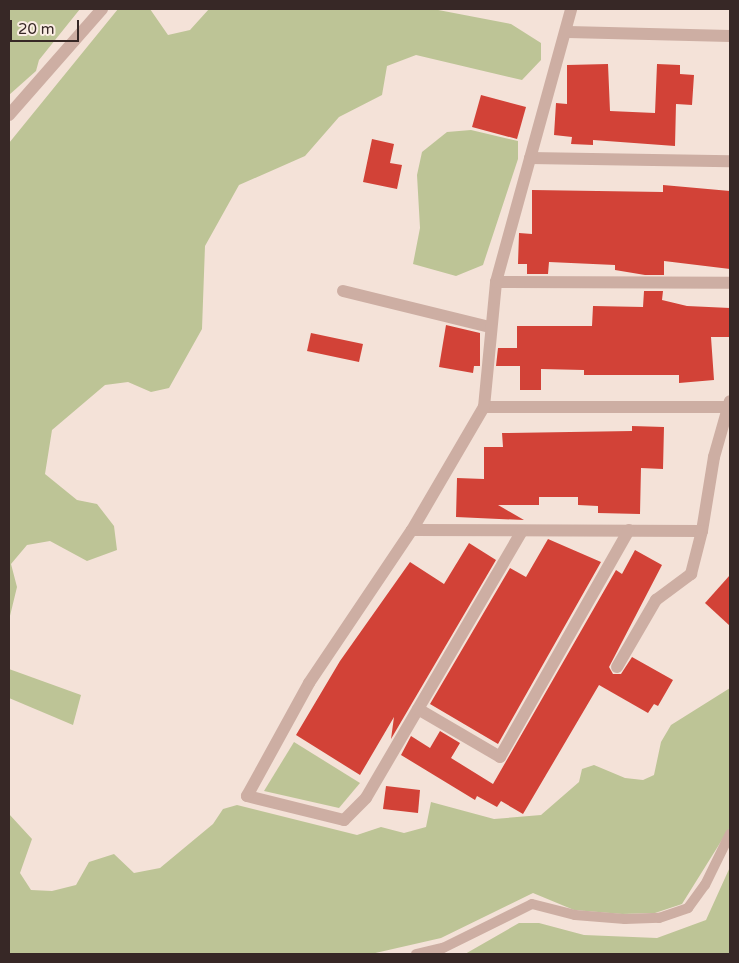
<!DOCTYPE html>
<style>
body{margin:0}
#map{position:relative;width:739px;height:963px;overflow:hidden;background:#f4e2d8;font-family:"Varela Round",sans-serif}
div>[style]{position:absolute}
.green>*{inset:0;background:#bdc496}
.building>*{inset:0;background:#d24237}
.service>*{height:10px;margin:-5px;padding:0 5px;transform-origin:5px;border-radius:5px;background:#cdaea3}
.minor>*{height:12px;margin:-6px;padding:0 6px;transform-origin:6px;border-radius:6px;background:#cdaea3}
.tertiary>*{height:12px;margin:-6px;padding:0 6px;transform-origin:6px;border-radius:6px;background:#cdaea3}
span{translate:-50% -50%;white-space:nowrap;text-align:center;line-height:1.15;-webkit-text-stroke:4.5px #fbede4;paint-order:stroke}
.frame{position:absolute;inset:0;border:10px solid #372826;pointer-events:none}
.scale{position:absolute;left:10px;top:20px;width:69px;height:22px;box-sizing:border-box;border:2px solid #372826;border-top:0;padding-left:6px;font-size:15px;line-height:18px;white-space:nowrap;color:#372826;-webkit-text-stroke:4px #fbede4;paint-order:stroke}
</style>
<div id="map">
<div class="green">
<div style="clip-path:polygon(9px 9px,80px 9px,39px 60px,36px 71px,9px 95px)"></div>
<div style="clip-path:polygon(118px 9px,150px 9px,168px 35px,190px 30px,209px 9px,433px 9px,511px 24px,541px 43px,541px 60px,522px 80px,416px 55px,387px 66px,382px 95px,339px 117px,305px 156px,239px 185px,205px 246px,202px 329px,169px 388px,151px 392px,128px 382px,105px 385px,52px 430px,45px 474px,77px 500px,97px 504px,114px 526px,117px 550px,87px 561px,50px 541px,27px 545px,11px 564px,17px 587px,9px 620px,9px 143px)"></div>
<div style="clip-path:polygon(471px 130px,518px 141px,518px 159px,483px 265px,456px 276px,413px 264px,420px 228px,417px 175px,422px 152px,447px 132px)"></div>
<div style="clip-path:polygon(9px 669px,81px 695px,73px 725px,9px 698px)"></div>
<div style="clip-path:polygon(730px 688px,730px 827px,682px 904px,655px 913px,622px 914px,574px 910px,533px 893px,441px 938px,371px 954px,9px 954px,9px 814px,32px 839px,20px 873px,31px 890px,52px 891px,76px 885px,89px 862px,114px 854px,134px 873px,160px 868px,213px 824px,223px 809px,237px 805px,357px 835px,381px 827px,404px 833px,426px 827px,431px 802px,494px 819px,541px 815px,579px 782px,582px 769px,594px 765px,625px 778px,643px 780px,654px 775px,661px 742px,671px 725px)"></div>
<div style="clip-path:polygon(294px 742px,360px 783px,339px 808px,264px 791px)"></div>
<div style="clip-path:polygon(730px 867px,730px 954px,465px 954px,519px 923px,539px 923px,584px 935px,657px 938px,706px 920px)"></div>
</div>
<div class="building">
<div style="clip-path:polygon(608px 64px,610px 111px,655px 113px,657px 64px,680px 65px,680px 74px,694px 75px,692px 105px,676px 104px,675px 146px,593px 140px,593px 145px,571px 144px,572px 137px,554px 135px,556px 103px,567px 104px,567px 65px)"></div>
<div style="clip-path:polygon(481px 95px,526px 107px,517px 139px,472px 127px)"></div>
<div style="clip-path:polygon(372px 139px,394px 144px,390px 163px,402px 165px,397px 189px,363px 182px)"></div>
<div style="clip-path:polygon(663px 185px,730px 191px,730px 269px,664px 261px,664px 275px,645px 275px,615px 270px,615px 265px,549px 262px,548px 274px,527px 274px,527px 264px,518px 264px,519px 233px,532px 234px,532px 190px,663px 192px)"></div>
<div style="clip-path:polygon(644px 291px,663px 291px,662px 300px,687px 306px,730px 308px,730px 337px,711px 337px,714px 380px,679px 383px,679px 375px,584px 375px,584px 370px,541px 369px,541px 390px,520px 390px,520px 366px,496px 366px,498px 348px,517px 348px,517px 326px,592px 326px,593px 306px,643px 307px)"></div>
<div style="clip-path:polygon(446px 325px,480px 333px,480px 366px,474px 366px,473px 373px,439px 367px)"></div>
<div style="clip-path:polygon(311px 333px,363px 344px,359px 362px,307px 351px)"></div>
<div style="clip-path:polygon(632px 426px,664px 427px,663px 469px,641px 468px,640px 514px,598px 513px,598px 506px,578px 505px,578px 497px,539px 497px,539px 505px,498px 505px,524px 520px,456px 517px,457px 478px,484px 479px,484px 447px,503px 447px,502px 433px,632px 431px)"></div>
<div style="clip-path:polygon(548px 539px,601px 562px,498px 744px,430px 704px,510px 568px,526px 577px)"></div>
<div style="clip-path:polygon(469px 543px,496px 560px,391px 739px,394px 717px,360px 775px,296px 735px,340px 661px,410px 562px,444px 584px)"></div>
<div style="clip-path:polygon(635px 550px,662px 565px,609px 667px,613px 674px,621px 674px,632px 657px,673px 680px,658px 706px,654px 704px,648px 713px,599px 685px,523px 814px,501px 801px,497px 807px,477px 796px,475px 800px,401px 755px,411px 736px,430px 748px,440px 731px,460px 743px,451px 758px,493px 784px,616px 570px,622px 574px)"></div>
<div style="clip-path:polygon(730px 575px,730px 626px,705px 603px)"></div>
<div style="clip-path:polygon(386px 786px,420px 790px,418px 813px,383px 809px)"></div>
</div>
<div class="service">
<div style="left:416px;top:954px;width:28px;rotate:-13deg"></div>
<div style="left:443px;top:948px;width:99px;rotate:-26.3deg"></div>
<div style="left:532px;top:904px;width:44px;rotate:14.3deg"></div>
<div style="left:575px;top:915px;width:50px;rotate:4.6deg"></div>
<div style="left:625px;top:919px;width:34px;rotate:-2deg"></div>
<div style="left:659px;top:918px;width:31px;rotate:-19deg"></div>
<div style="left:688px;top:908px;width:29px;rotate:-54deg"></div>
<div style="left:705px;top:885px;width:57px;rotate:-63.9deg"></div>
</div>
<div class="minor">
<div style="left:568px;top:32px;width:162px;rotate:1.4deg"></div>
<div style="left:530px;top:158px;width:200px;rotate:0.9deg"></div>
<div style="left:496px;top:282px;width:234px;rotate:0.2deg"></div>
<div style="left:343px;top:291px;width:151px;rotate:13.8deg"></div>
<div style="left:484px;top:407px;width:244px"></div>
<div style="left:412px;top:530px;width:290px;rotate:0.2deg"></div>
<div style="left:702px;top:531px;width:75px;rotate:-80.8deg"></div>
<div style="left:714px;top:457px;width:58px;rotate:-74.1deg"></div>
<div style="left:522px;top:531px;width:309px;rotate:120.3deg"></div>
<div style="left:366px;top:798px;width:31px;rotate:135deg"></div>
<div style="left:344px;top:820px;width:100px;rotate:-166.1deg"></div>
<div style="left:247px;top:796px;width:129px;rotate:-61.2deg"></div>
<div style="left:309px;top:683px;width:184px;rotate:-56.1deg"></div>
<div style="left:412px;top:530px;width:143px;rotate:-59.7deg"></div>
<div style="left:484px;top:407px;width:126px;rotate:-84.5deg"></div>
<div style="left:496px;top:282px;width:283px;rotate:-74.6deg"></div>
<div style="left:617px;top:667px;width:78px;rotate:-59.8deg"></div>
<div style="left:656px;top:600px;width:44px;rotate:-36.6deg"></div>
<div style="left:691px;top:574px;width:44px;rotate:-75.7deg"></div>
<div style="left:418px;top:709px;width:95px;rotate:30.3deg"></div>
<div style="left:500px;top:757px;width:261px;rotate:-60.4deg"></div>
</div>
<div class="tertiary">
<div style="left:9px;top:115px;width:141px;rotate:-48.7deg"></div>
</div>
<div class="frame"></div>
<div class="scale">20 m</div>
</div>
